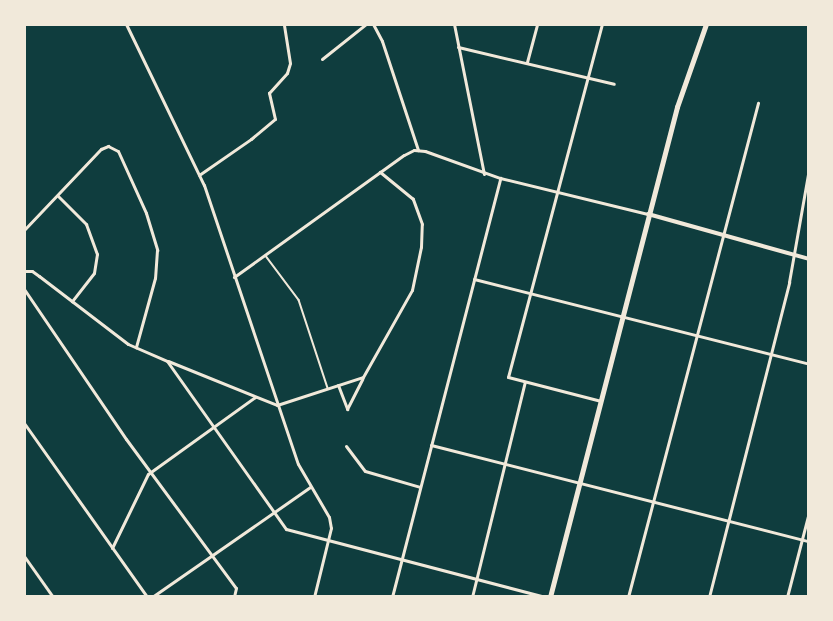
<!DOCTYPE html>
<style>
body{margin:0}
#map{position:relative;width:833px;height:621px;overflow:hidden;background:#0f3d3e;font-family:Manrope,sans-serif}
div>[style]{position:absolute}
.service>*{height:1.5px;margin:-0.75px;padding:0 0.75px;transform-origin:0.75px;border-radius:0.75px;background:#f1e9da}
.minor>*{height:3px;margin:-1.5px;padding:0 1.5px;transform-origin:1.5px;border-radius:1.5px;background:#f1e9da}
.tertiary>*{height:4px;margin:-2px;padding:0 2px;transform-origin:2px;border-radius:2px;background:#f1e9da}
.primary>*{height:4.5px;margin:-2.25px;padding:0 2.25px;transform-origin:2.25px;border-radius:2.25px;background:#f1e9da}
span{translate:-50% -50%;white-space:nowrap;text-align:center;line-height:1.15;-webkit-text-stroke:6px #f1e9da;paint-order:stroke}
.frame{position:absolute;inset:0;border:26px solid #f1e9da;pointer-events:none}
</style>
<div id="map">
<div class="service">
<div style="left:266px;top:256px;width:55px;rotate:53.1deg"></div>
<div style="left:299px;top:300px;width:93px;rotate:71.8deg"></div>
</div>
<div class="minor">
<div style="left:126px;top:24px;width:179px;rotate:64.2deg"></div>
<div style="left:204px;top:185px;width:294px;rotate:71.4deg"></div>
<div style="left:298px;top:464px;width:61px;rotate:59.7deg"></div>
<div style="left:329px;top:517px;width:11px;rotate:80deg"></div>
<div style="left:331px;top:528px;width:71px;rotate:103.8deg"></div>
<div style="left:373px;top:24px;width:19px;rotate:62deg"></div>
<div style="left:382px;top:41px;width:115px;rotate:71.7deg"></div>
<div style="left:454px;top:24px;width:153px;rotate:78.7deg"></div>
<div style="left:458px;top:47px;width:160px;rotate:13.3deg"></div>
<div style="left:322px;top:59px;width:56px;rotate:-38.5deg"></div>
<div style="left:527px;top:62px;width:39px;rotate:-75deg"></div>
<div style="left:199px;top:175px;width:63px;rotate:-34.7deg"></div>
<div style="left:251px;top:139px;width:31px;rotate:-40deg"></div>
<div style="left:275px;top:119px;width:27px;rotate:-103deg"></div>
<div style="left:269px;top:93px;width:27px;rotate:-48deg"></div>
<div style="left:287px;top:73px;width:10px;rotate:-73deg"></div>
<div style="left:290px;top:63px;width:39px;rotate:-99deg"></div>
<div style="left:58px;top:196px;width:40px;rotate:45deg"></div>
<div style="left:86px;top:224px;width:32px;rotate:70deg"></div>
<div style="left:97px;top:254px;width:19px;rotate:99deg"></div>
<div style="left:94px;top:273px;width:36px;rotate:128deg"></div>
<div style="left:24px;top:230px;width:112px;rotate:-46.5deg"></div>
<div style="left:101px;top:149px;width:8px;rotate:-23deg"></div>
<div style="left:108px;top:146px;width:11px;rotate:27deg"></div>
<div style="left:118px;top:151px;width:68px;rotate:65.7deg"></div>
<div style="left:146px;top:213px;width:39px;rotate:73deg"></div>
<div style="left:157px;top:250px;width:28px;rotate:94deg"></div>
<div style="left:155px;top:278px;width:72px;rotate:105.4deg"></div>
<div style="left:24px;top:271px;width:8px"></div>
<div style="left:32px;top:271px;width:9px;rotate:36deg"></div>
<div style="left:39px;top:276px;width:112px;rotate:37.4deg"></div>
<div style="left:128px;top:344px;width:43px;rotate:23.6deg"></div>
<div style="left:167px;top:361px;width:206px;rotate:54.7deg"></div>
<div style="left:286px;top:529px;width:268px;rotate:14.7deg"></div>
<div style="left:234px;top:277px;width:209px;rotate:-35.7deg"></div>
<div style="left:404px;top:155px;width:11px;rotate:-27deg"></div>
<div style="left:414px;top:150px;width:11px;rotate:5deg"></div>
<div style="left:425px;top:151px;width:80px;rotate:19.8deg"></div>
<div style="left:500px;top:178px;width:152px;rotate:13.7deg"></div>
<div style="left:474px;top:279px;width:346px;rotate:14.2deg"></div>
<div style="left:24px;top:289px;width:181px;rotate:55.8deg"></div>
<div style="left:126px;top:439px;width:185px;rotate:53.6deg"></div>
<div style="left:236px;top:588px;width:9px;rotate:103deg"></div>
<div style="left:168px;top:361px;width:118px;rotate:22deg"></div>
<div style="left:277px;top:405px;width:90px;rotate:-18deg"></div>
<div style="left:363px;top:377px;width:100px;rotate:-60.6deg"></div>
<div style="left:412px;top:290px;width:44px;rotate:-78.2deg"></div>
<div style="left:421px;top:247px;width:23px;rotate:-88deg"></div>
<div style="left:422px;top:224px;width:27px;rotate:-110deg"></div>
<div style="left:413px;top:199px;width:43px;rotate:-140.7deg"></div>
<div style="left:338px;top:385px;width:26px;rotate:69deg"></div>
<div style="left:347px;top:409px;width:34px;rotate:-63deg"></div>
<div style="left:601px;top:401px;width:96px;rotate:-165.5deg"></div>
<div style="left:508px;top:377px;width:365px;rotate:-75.1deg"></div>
<div style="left:24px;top:423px;width:213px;rotate:54.7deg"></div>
<div style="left:431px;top:445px;width:390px;rotate:14.3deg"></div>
<div style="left:346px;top:446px;width:31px;rotate:53deg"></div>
<div style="left:365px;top:471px;width:57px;rotate:16.2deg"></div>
<div style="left:112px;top:548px;width:82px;rotate:-64.1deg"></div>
<div style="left:148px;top:474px;width:132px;rotate:-35.7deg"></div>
<div style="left:24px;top:556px;width:50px;rotate:54.7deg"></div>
<div style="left:152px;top:597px;width:193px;rotate:-34.8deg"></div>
<div style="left:392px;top:597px;width:433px;rotate:-75.5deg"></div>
<div style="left:472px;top:597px;width:221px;rotate:-76.2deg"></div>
<div style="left:628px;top:597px;width:511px;rotate:-75.26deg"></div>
<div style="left:709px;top:597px;width:325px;rotate:-75.7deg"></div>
<div style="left:789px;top:282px;width:116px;rotate:-80deg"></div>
<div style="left:787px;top:597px;width:88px;rotate:-75.5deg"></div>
</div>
<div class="tertiary">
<div style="left:648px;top:214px;width:167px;rotate:15.6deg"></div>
</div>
<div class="primary">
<div style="left:550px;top:597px;width:506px;rotate:-75.47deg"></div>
<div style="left:677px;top:107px;width:88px;rotate:-70.7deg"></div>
</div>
<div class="frame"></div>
</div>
